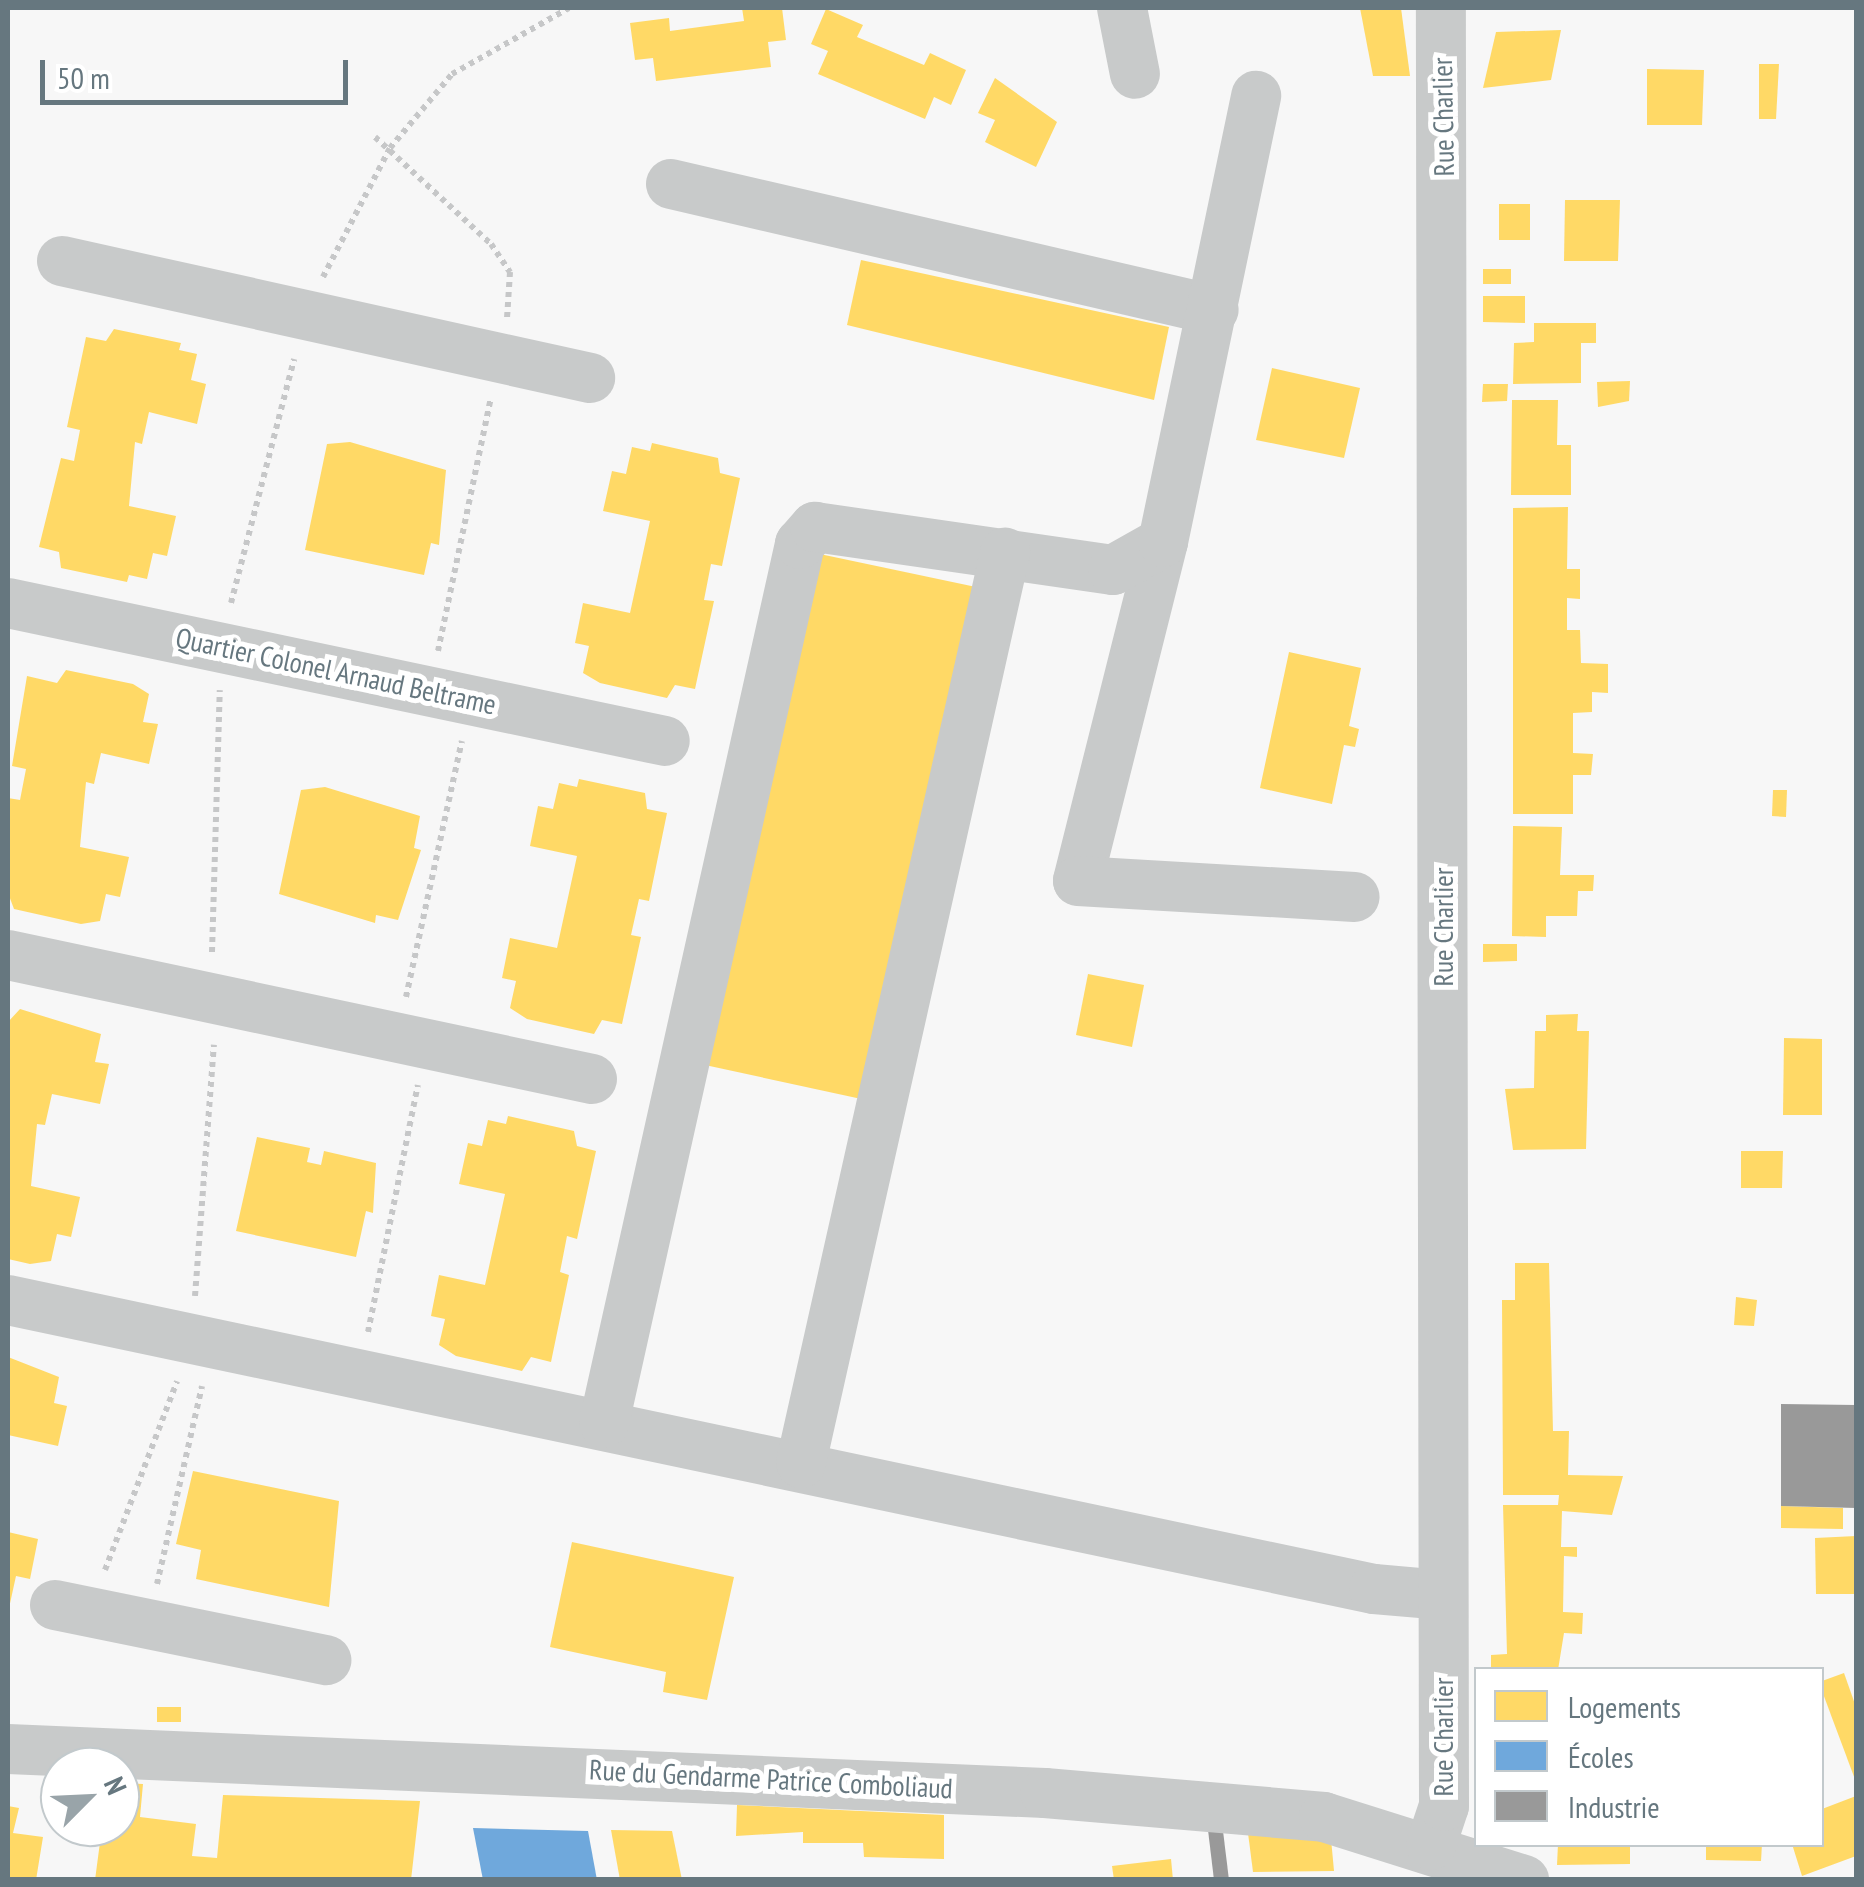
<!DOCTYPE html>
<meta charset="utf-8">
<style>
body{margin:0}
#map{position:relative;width:1864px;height:1887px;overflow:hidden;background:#f7f7f7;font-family:"PT Sans Narrow",sans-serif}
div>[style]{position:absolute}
.homes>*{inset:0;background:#ffd966}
.schools>*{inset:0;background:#6fa8dc}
.industry>*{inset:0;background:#999}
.path>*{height:6px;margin-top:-3px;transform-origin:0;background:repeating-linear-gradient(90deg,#c6c7c8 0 5px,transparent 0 10px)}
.minor>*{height:50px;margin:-25px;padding:0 25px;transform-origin:25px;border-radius:25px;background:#c8caca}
span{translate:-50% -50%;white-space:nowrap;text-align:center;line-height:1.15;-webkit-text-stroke:10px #fff;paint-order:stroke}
.street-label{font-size:28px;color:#66777f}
.frame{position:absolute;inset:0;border:10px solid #66777f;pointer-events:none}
.legend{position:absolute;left:1474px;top:1667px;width:350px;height:180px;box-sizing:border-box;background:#fff;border:2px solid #c2c9cc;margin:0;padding:12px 18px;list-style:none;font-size:30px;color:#66777f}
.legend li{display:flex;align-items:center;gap:20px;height:50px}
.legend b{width:50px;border:2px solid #c2c9cc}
.north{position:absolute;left:40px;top:1747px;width:100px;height:100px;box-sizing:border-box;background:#fff;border:2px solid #c2c9cc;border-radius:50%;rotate:66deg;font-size:28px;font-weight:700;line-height:40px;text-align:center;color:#66777f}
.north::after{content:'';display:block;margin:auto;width:35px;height:45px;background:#99a4a9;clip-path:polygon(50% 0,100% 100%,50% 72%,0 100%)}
.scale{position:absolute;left:40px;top:60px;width:308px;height:45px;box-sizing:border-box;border:5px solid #66777f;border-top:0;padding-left:12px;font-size:30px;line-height:35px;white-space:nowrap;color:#66777f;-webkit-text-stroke:8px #fff;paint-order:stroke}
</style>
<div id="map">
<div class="homes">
<div style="clip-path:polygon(742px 8px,782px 8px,786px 40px,768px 42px,771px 67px,656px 81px,653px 58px,635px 60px,630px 23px,669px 18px,670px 31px,744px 21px)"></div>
<div style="clip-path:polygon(1360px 8px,1401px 8px,1410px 76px,1373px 76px)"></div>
<div style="clip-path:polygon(826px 9px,863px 25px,857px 37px,924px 65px,930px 53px,966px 70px,951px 105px,934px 97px,925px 119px,818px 74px,828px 51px,811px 44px)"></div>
<div style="clip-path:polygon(1561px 30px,1551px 80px,1483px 88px,1496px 32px)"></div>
<div style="clip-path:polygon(1759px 64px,1779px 64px,1776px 119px,1759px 119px)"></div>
<div style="clip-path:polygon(1647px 69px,1704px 70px,1702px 125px,1647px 125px)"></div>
<div style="clip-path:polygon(995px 78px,1057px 122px,1036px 167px,985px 142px,995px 120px,978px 113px)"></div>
<div style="clip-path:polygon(1565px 200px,1620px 200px,1618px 261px,1564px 261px)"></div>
<div style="clip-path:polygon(1499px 204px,1530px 204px,1530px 240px,1499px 240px)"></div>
<div style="clip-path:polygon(861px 260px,1169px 327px,1154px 400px,847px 325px)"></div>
<div style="clip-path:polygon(1483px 269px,1511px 269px,1511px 284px,1483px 284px)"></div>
<div style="clip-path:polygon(1483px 296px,1525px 296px,1525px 323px,1483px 322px)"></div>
<div style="clip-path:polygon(1534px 323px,1596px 323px,1596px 343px,1581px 343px,1581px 383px,1513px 384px,1514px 343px,1534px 342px)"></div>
<div style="clip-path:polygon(114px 329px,181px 343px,179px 350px,197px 354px,191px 380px,206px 384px,197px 424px,149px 412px,142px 444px,135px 442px,129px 506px,176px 516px,167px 556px,153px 553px,147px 579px,129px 575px,127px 582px,61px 568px,59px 552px,39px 547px,61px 458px,74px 461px,80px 430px,67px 427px,86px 337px,106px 341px)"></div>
<div style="clip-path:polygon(1272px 368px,1360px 388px,1344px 458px,1256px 440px)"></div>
<div style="clip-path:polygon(1630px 381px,1629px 401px,1598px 407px,1597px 382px)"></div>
<div style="clip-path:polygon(1483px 384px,1508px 384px,1507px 401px,1482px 402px)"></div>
<div style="clip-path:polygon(1512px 400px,1558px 400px,1557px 445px,1571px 445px,1571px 495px,1511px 495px)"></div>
<div style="clip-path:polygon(350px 442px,446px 470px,439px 545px,431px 543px,424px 575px,305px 550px,327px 444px)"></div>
<div style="clip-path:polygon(652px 443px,718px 458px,720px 473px,740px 478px,722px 566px,711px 564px,704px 600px,714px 601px,695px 689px,675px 685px,667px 698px,600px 683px,583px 673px,589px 646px,575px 643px,583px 603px,630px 613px,650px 521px,603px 511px,612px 471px,626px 474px,632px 447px,650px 451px)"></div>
<div style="clip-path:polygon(1568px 507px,1567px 569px,1580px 569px,1580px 599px,1567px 598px,1567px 630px,1580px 630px,1581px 663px,1608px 664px,1608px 693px,1592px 692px,1592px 712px,1573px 713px,1573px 753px,1593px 754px,1591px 775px,1573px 775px,1573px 814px,1513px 814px,1513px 508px)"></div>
<div style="clip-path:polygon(815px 553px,976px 587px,866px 1100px,705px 1065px)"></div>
<div style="clip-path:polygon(1289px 652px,1361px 668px,1349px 726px,1359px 729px,1355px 747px,1344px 745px,1332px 804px,1260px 788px)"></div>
<div style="clip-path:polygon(66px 670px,133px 684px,149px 694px,143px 722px,158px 724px,149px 764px,101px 753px,94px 784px,86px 782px,80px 847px,129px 857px,120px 897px,106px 894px,100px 921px,81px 924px,14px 909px,8px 893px,8px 798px,20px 800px,26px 769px,12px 766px,27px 676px,57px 683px)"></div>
<div style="clip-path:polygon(579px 779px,645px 793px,647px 809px,667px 813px,649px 901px,639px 899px,631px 935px,641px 937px,622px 1024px,602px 1020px,594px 1034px,527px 1019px,510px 1008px,516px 981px,502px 978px,510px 938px,557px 948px,577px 856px,530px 846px,538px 806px,553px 809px,559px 783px,577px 787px)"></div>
<div style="clip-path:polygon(325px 787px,420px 816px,414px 848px,421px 850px,398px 920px,376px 915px,375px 923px,279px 894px,301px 790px)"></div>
<div style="clip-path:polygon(1773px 790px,1787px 790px,1786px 817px,1772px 816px)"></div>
<div style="clip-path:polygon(1513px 826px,1562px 827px,1560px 875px,1594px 875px,1593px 891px,1578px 891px,1577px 916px,1546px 916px,1546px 937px,1512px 936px)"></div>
<div style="clip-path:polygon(1483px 944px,1517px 944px,1517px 961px,1483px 962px)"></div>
<div style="clip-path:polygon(1088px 974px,1144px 985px,1132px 1047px,1076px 1035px)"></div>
<div style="clip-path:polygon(20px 1009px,101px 1034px,95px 1062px,109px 1064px,100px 1104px,52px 1094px,45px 1125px,37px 1124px,31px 1186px,80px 1197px,71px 1237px,57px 1234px,51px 1261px,30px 1264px,8px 1259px,8px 1022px)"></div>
<div style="clip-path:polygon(1578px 1014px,1577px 1031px,1589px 1031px,1586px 1149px,1513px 1150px,1505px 1089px,1534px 1088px,1535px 1031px,1546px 1031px,1546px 1015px)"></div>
<div style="clip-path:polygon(1784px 1038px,1822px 1039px,1822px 1115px,1783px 1115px)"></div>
<div style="clip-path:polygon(508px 1116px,574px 1131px,577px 1146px,596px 1151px,577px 1239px,567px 1236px,560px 1272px,569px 1275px,551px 1362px,531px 1357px,522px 1371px,456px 1356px,439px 1345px,445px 1319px,431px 1316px,439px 1275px,485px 1285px,505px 1194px,459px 1184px,468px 1143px,482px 1146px,488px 1120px,506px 1124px)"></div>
<div style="clip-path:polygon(257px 1137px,310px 1148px,307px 1162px,321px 1165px,324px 1151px,376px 1163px,373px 1213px,366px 1211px,356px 1257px,236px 1231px)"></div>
<div style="clip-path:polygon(1741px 1151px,1783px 1151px,1782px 1188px,1741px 1188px)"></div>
<div style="clip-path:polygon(1515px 1263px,1549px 1263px,1553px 1431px,1569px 1431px,1568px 1475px,1623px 1476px,1612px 1515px,1562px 1511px,1561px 1547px,1577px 1547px,1577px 1557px,1564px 1556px,1563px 1612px,1583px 1613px,1582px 1634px,1564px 1633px,1558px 1670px,1491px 1670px,1491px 1655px,1507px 1654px,1503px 1505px,1558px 1505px,1559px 1495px,1503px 1495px,1502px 1300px,1515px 1300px)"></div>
<div style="clip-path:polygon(1736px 1297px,1757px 1300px,1754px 1326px,1734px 1325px)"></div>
<div style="clip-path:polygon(8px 1357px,59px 1377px,54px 1403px,67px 1406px,58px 1446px,8px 1435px)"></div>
<div style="clip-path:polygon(193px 1471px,339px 1501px,329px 1607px,196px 1579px,201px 1550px,176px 1544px)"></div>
<div style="clip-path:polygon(1781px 1506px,1843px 1508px,1843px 1529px,1781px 1528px)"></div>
<div style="clip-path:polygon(8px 1532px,38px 1539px,30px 1579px,16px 1576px,9px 1608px)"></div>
<div style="clip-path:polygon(1856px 1536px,1856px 1594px,1816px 1594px,1815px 1538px)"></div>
<div style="clip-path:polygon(572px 1542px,734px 1577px,707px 1700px,663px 1692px,666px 1672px,550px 1647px)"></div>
<div style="clip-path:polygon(1844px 1673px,1856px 1707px,1856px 1782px,1822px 1691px,1822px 1681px)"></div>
<div style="clip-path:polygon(157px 1707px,181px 1707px,181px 1722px,157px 1722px)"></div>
<div style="clip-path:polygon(120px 1783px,143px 1784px,140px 1817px,196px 1824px,192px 1856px,217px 1858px,223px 1795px,420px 1801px,411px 1880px,95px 1880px,102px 1827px,120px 1827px)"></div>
<div style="clip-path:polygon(1856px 1796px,1856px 1856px,1802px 1876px,1792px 1844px,1822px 1844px,1822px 1809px)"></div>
<div style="clip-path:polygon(737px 1805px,944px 1815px,944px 1859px,864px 1857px,863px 1843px,803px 1843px,803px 1832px,736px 1836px)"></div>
<div style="clip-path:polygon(8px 1806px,19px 1808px,13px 1833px,43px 1837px,36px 1880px,8px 1878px)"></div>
<div style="clip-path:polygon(611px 1830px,672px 1831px,682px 1880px,620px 1880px)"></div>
<div style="clip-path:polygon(1248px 1833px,1331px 1839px,1334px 1871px,1253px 1872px)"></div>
<div style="clip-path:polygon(1558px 1844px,1630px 1844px,1630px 1864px,1557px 1865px)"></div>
<div style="clip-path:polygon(1706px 1844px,1762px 1844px,1761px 1861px,1706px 1860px)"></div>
<div style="clip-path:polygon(1171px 1859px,1173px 1880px,1114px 1880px,1112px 1866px)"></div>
</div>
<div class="schools">
<div style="clip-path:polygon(473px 1828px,588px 1831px,597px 1880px,483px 1880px)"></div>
</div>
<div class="industry">
<div style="clip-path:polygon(1781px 1404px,1856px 1405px,1856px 1508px,1781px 1506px)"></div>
<div style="clip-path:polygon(1208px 1830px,1223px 1831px,1229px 1880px,1214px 1880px)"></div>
</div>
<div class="path">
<div style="left:375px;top:137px;width:158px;rotate:42.7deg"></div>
<div style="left:491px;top:244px;width:34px;rotate:56deg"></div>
<div style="left:510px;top:272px;width:46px;rotate:93.7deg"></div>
<div style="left:323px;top:277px;width:145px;rotate:-62.6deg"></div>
<div style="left:390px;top:148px;width:97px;rotate:-50deg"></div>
<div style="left:452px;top:74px;width:134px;rotate:-29.4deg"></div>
<div style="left:231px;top:603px;width:252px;rotate:-75.5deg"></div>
<div style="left:438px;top:651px;width:258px;rotate:-78.2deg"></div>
<div style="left:212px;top:952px;width:262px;rotate:-88.3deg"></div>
<div style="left:406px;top:997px;width:262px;rotate:-77.7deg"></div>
<div style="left:195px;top:1296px;width:252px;rotate:-85.7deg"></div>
<div style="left:368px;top:1332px;width:252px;rotate:-78.6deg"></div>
<div style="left:105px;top:1570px;width:202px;rotate:-69.1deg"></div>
<div style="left:157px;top:1584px;width:203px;rotate:-77.2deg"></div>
</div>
<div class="minor">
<div style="left:1122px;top:8px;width:67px;rotate:78.9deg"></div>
<div style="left:671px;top:184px;width:557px;rotate:13.06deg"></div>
<div style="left:62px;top:261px;width:541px;rotate:12.49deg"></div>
<div style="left:1163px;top:542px;width:349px;rotate:104.1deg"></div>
<div style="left:1078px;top:881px;width:277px;rotate:3.3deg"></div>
<div style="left:8px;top:603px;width:671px;rotate:11.86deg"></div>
<div style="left:8px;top:955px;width:597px;rotate:11.99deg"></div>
<div style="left:8px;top:1300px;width:1396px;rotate:11.95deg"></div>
<div style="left:1374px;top:1589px;width:68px;rotate:5deg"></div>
<div style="left:604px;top:1423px;width:901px;rotate:-77.43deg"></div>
<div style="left:800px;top:544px;width:23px;rotate:-49deg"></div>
<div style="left:815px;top:527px;width:301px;rotate:8.2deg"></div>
<div style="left:1113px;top:570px;width:57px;rotate:-29.2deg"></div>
<div style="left:1163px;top:542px;width:456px;rotate:-78.2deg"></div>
<div style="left:801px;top:1463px;width:933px;rotate:-77.36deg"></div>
<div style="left:55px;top:1605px;width:277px;rotate:11.5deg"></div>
<div style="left:8px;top:1749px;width:1038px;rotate:2.43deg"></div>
<div style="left:1045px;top:1793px;width:280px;rotate:4.9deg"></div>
<div style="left:1324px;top:1817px;width:210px;rotate:17.5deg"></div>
<div style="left:1431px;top:1845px;width:41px;rotate:-71.6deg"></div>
<div style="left:1444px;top:1806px;width:1798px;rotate:-90.1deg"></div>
</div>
<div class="street-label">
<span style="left:1443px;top:117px;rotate:-91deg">Rue Charlier</span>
<span style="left:336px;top:671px;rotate:12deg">Quartier Colonel Arnaud Beltrame</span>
<span style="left:1443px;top:927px;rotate:-90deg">Rue Charlier</span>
<span style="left:1443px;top:1737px;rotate:-90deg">Rue Charlier</span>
<span style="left:771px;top:1779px;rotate:3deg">Rue du Gendarme Patrice Comboliaud</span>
</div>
<div class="frame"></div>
<ul class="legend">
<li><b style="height:28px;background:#ffd966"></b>Logements</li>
<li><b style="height:28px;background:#6fa8dc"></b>Écoles</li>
<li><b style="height:28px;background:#999"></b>Industrie</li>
</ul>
<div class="north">N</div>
<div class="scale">50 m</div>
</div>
